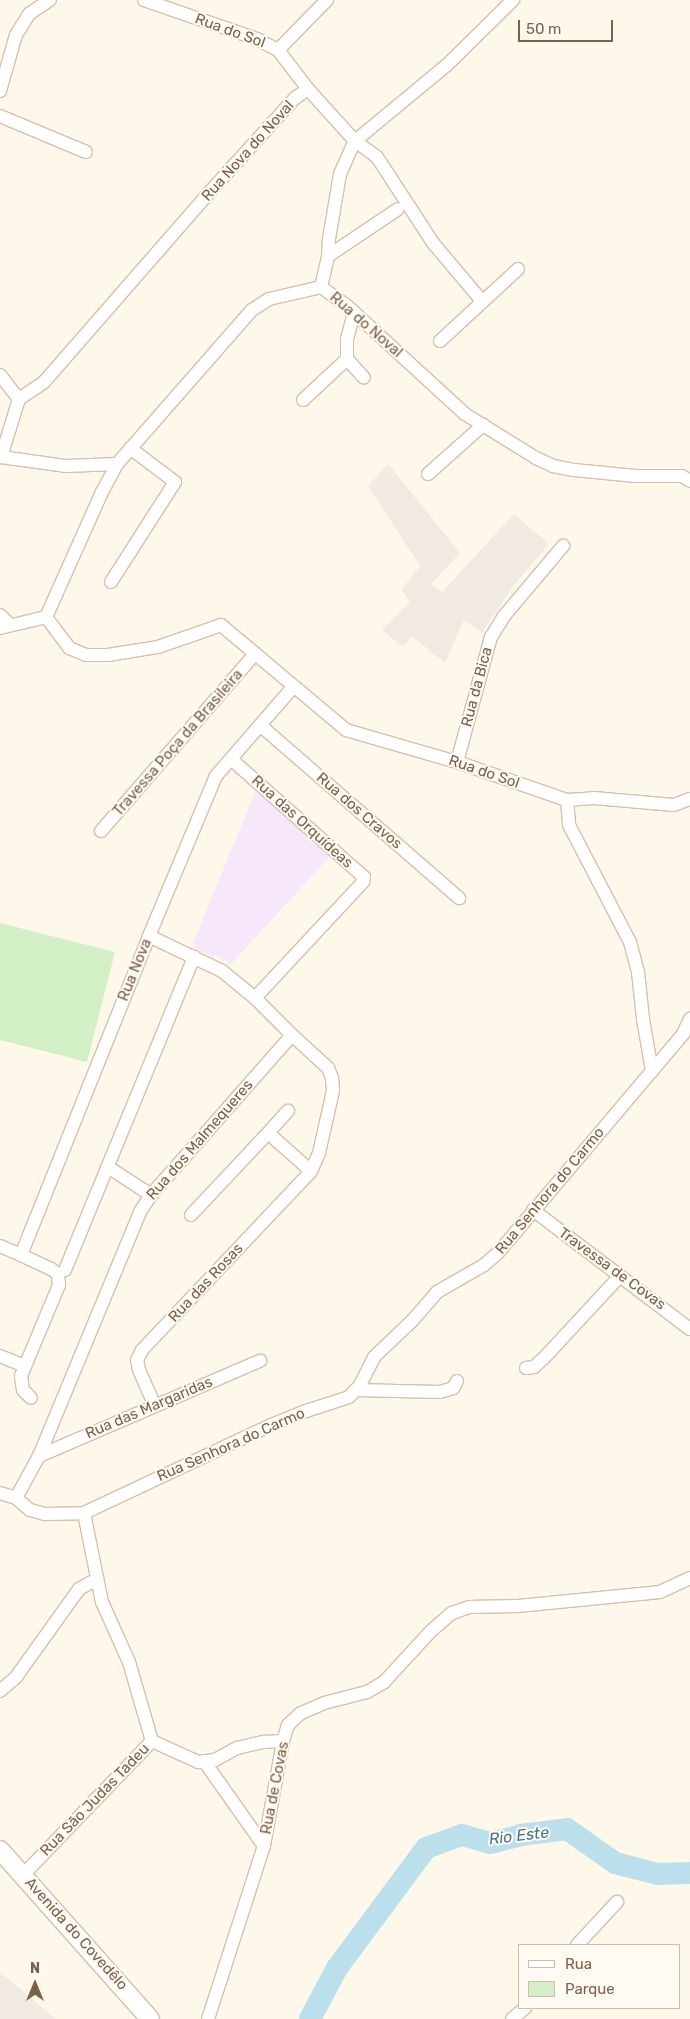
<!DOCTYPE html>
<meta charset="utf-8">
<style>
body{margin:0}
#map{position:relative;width:690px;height:2019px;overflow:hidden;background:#fef8eb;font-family:Rubik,sans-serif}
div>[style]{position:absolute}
.industrial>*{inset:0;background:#f0eae3}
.education>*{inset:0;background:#f6e7fb}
.green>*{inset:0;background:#d3efc6}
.river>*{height:22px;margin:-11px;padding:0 11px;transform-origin:11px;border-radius:11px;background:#bce0eb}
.roads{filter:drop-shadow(1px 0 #d3c1ae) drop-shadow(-1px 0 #d3c1ae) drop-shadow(0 1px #d3c1ae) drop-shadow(0 -1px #d3c1ae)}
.street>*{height:12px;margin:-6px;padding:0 6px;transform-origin:6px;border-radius:6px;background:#fff}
.secondary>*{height:18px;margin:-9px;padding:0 9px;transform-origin:9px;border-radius:9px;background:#fff}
span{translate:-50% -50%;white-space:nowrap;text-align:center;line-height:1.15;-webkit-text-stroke:4px #fffbf3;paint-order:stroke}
.street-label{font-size:15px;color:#7e6049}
.water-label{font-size:16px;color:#3d778b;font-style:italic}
.legend{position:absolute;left:518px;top:1944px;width:162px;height:65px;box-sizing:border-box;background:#fffbf3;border:1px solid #cbbdaf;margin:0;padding:6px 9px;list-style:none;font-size:15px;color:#7e6049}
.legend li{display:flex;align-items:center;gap:10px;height:25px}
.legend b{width:25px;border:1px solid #cbbdaf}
.north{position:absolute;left:10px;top:1959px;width:50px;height:50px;-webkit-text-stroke:4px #fffbf3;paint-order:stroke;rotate:0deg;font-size:14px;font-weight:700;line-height:20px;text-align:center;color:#7e6049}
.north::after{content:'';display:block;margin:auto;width:18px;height:22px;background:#7e6049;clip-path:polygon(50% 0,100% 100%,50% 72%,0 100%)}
.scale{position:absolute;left:518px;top:20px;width:95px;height:22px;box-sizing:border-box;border:2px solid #7e6049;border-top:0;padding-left:6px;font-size:15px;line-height:18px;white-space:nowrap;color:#7e6049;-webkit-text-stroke:4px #fffbf3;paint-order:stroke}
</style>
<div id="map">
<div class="industrial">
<div style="clip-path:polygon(388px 464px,460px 553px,431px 584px,442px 592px,514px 514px,549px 544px,514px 585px,482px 633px,464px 620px,445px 663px,412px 636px,403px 647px,382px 630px,410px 602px,401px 590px,420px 566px,368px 486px)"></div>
<div style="clip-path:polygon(0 1972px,56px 2019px,0 2019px)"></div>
</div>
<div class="education">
<div style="clip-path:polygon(255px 792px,266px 796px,332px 854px,231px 964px,216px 955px,214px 958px,192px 946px)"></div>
</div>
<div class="green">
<div style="clip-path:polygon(0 923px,115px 952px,87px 1062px,0 1040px)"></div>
</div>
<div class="river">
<div style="left:310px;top:2019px;width:58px;rotate:-62.1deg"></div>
<div style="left:337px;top:1968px;width:149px;rotate:-53.4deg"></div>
<div style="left:426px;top:1848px;width:38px;rotate:-20deg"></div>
<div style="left:462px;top:1835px;width:29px;rotate:16deg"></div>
<div style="left:490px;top:1843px;width:32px;rotate:-14deg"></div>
<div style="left:521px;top:1835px;width:46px;rotate:-7.4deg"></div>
<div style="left:567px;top:1829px;width:59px;rotate:35.3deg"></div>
<div style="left:615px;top:1863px;width:44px;rotate:14.3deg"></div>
<div style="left:658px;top:1874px;width:32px;rotate:-2deg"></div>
</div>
<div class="roads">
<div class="street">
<div style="left:144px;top:0;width:120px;rotate:19deg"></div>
<div style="left:257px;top:39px;width:24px;rotate:28deg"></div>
<div style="left:278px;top:50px;width:70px;rotate:-45.6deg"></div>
<div style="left:278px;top:50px;width:49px;rotate:52.4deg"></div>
<div style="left:308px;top:89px;width:70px;rotate:47.9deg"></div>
<div style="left:355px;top:141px;width:27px;rotate:36deg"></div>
<div style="left:377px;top:157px;width:103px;rotate:56.9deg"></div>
<div style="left:433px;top:243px;width:76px;rotate:49.8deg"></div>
<div style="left:0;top:91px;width:58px;rotate:-74.1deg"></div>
<div style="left:16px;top:35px;width:25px;rotate:-58deg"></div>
<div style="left:29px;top:14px;width:25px;rotate:-34deg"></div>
<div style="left:0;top:116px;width:93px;rotate:22.7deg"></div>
<div style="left:328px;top:256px;width:84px;rotate:-33.9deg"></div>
<div style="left:321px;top:287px;width:31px;rotate:36deg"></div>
<div style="left:346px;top:305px;width:161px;rotate:42.5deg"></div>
<div style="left:465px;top:414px;width:84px;rotate:31.8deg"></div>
<div style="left:536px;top:458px;width:19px;rotate:25deg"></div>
<div style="left:553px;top:466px;width:21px;rotate:11deg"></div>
<div style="left:574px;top:470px;width:62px;rotate:5.5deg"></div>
<div style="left:636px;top:476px;width:46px"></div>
<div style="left:682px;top:476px;width:9px;rotate:32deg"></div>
<div style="left:321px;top:287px;width:32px;rotate:-77deg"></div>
<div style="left:328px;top:256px;width:17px;rotate:-87deg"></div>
<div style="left:329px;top:239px;width:66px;rotate:-80.4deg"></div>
<div style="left:340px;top:174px;width:36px;rotate:-66deg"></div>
<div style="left:355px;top:141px;width:119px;rotate:-39.6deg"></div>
<div style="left:447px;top:65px;width:93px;rotate:-44.6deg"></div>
<div style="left:440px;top:341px;width:106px;rotate:-42.7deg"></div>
<div style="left:347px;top:359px;width:25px;rotate:48deg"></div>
<div style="left:0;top:375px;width:31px;rotate:52deg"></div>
<div style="left:19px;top:399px;width:61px;rotate:107.2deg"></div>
<div style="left:1px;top:457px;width:66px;rotate:7.9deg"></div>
<div style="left:66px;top:466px;width:51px;rotate:-2.2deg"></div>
<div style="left:117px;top:464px;width:205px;rotate:-48.8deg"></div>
<div style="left:252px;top:310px;width:20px;rotate:-33deg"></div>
<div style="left:269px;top:299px;width:53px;rotate:-13deg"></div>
<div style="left:19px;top:399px;width:30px;rotate:-34deg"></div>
<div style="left:44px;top:382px;width:248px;rotate:-48.9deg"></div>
<div style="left:207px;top:195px;width:131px;rotate:-47.8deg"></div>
<div style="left:295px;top:98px;width:16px;rotate:-35deg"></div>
<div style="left:303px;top:400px;width:60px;rotate:-43deg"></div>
<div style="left:347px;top:359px;width:20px;rotate:-90deg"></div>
<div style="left:347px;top:339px;width:27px;rotate:-75deg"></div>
<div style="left:117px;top:464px;width:32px;rotate:118deg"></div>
<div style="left:102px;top:492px;width:137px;rotate:114.1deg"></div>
<div style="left:46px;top:617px;width:39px;rotate:53deg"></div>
<div style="left:69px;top:648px;width:18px;rotate:22deg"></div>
<div style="left:86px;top:655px;width:22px"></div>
<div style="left:108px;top:655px;width:51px;rotate:-9.1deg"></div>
<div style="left:158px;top:647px;width:67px;rotate:-19.2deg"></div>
<div style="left:221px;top:625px;width:163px;rotate:40deg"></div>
<div style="left:346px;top:730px;width:116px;rotate:16.1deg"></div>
<div style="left:457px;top:762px;width:116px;rotate:19.1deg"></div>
<div style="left:567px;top:800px;width:27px;rotate:-4deg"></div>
<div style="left:594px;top:798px;width:80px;rotate:5deg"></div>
<div style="left:674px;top:805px;width:17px;rotate:-21deg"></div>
<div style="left:428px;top:474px;width:74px;rotate:-41.7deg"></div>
<div style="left:111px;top:582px;width:119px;rotate:-57.4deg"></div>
<div style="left:175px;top:482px;width:56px;rotate:-142.9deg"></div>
<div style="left:0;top:615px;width:14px;rotate:45deg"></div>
<div style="left:0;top:628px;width:47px;rotate:-13.4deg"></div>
<div style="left:260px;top:725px;width:264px;rotate:41deg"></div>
<div style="left:231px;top:759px;width:178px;rotate:41.6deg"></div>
<div style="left:364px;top:877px;width:5px;rotate:101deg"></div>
<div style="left:363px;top:882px;width:158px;rotate:133deg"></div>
<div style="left:457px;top:762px;width:130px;rotate:-74.8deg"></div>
<div style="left:491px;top:637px;width:25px;rotate:-58deg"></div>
<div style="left:504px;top:616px;width:92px;rotate:-49.9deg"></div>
<div style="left:567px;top:800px;width:25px;rotate:85deg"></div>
<div style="left:569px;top:825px;width:132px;rotate:62.5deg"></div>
<div style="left:630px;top:942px;width:31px;rotate:75deg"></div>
<div style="left:638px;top:972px;width:47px;rotate:83.9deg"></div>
<div style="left:643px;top:1019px;width:53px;rotate:80.2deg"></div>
<div style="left:101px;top:831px;width:235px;rotate:-49deg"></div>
<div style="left:268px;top:1133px;width:30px;rotate:-48deg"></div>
<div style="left:108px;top:1167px;width:51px;rotate:33.1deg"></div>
<div style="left:533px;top:1210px;width:197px;rotate:37.2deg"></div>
<div style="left:191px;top:1215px;width:112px;rotate:-46.8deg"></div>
<div style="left:268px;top:1133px;width:57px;rotate:41.5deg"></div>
<div style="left:0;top:1246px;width:23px;rotate:23deg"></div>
<div style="left:21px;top:1255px;width:344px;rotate:-68.1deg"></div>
<div style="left:149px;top:936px;width:173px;rotate:-67.3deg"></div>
<div style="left:216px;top:776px;width:118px;rotate:-49.1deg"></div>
<div style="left:21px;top:1255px;width:33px;rotate:25deg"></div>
<div style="left:51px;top:1269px;width:9px;rotate:36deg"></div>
<div style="left:58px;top:1274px;width:11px;rotate:85deg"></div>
<div style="left:59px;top:1285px;width:99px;rotate:112.7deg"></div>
<div style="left:21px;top:1376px;width:14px;rotate:82deg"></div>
<div style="left:23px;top:1390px;width:11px;rotate:45deg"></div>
<div style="left:65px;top:1270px;width:339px;rotate:-67.6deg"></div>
<div style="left:0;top:1356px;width:27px;rotate:22deg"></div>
<div style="left:526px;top:1368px;width:8px;rotate:-7deg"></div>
<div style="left:534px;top:1367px;width:13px;rotate:-42deg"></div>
<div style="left:544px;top:1358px;width:112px;rotate:-47.2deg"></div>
<div style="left:356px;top:1390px;width:84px;rotate:1.4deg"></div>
<div style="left:440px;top:1392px;width:14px;rotate:-17deg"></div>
<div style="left:453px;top:1388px;width:8px;rotate:-60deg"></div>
<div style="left:155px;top:1406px;width:39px;rotate:-114deg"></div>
<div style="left:139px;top:1370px;width:10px;rotate:-101deg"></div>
<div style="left:137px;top:1360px;width:11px;rotate:-63deg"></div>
<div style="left:142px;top:1350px;width:246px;rotate:-46.6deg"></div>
<div style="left:311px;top:1171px;width:20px;rotate:-66deg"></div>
<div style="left:319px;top:1153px;width:64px;rotate:-77.3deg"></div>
<div style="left:333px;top:1091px;width:13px;rotate:-94deg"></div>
<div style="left:332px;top:1078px;width:11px;rotate:-112deg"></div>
<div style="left:328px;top:1068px;width:49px;rotate:-137.5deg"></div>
<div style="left:39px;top:1456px;width:241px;rotate:-23.3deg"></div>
<div style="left:0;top:1493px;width:17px;rotate:17deg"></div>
<div style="left:16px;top:1498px;width:18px;rotate:41deg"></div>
<div style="left:30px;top:1510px;width:16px;rotate:15deg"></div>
<div style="left:45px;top:1514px;width:39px;rotate:-1deg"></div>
<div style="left:84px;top:1513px;width:207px;rotate:-25.2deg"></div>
<div style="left:271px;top:1425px;width:38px;rotate:-22deg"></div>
<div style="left:306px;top:1411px;width:45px;rotate:-18deg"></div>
<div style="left:349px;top:1397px;width:16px;rotate:-47deg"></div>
<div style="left:360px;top:1385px;width:31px;rotate:-63deg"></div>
<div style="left:374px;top:1357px;width:52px;rotate:-43.5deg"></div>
<div style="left:412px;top:1321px;width:38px;rotate:-49deg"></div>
<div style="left:437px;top:1292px;width:54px;rotate:-29.9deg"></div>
<div style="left:484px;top:1265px;width:18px;rotate:-41deg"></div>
<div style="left:498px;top:1253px;width:287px;rotate:-49.8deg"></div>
<div style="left:683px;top:1034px;width:17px;rotate:-65deg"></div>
<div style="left:16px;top:1498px;width:48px;rotate:-61.3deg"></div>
<div style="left:39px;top:1456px;width:266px;rotate:-67.5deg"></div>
<div style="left:141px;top:1210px;width:18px;rotate:-56deg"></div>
<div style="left:151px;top:1195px;width:213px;rotate:-48.6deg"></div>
<div style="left:292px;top:1035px;width:52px;rotate:-135deg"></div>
<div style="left:255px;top:998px;width:43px;rotate:-140.7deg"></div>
<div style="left:222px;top:971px;width:81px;rotate:-154.4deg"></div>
<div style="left:84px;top:1513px;width:91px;rotate:78.6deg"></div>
<div style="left:102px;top:1602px;width:66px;rotate:65.8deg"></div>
<div style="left:129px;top:1662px;width:82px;rotate:73.8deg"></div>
<div style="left:0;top:1691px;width:21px;rotate:-41deg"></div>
<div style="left:16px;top:1677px;width:108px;rotate:-54.4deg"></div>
<div style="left:79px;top:1589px;width:21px;rotate:-29deg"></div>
<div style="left:152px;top:1741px;width:51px;rotate:24.5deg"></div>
<div style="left:198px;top:1762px;width:17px;rotate:-7deg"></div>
<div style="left:215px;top:1760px;width:25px;rotate:-29deg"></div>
<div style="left:237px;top:1748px;width:28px;rotate:-13deg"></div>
<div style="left:264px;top:1742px;width:19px;rotate:-3deg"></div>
<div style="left:204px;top:1761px;width:104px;rotate:54.8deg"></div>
<div style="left:23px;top:1875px;width:186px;rotate:-46.1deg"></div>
<div style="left:577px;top:1945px;width:59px;rotate:-47.1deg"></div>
<div style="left:208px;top:2019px;width:182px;rotate:-72.1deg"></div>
<div style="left:264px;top:1846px;width:107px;rotate:-79.7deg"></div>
<div style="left:283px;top:1741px;width:17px;rotate:-73deg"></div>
<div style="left:288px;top:1725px;width:18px;rotate:-43deg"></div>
<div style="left:301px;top:1713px;width:25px;rotate:-23deg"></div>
<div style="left:324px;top:1703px;width:44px;rotate:-14.3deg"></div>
<div style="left:367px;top:1692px;width:20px;rotate:-30deg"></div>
<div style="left:384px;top:1682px;width:69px;rotate:-47.3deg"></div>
<div style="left:431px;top:1631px;width:28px;rotate:-41deg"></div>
<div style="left:452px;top:1613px;width:18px;rotate:-19deg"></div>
<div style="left:469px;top:1607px;width:49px;rotate:-1.2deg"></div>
<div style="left:518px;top:1606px;width:143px;rotate:-5.6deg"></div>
<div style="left:660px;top:1592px;width:33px;rotate:-25deg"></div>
<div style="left:512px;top:2019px;width:17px;rotate:-40deg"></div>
</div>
<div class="secondary">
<div style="left:0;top:1850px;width:226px;rotate:48.4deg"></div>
</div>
</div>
<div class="street-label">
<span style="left:230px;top:31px;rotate:20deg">Rua do Sol</span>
<span style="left:248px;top:151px;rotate:-48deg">Rua Nova do Noval</span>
<span style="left:366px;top:325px;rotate:41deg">Rua do Noval</span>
<span style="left:477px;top:687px;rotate:-75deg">Rua da Bica</span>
<span style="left:178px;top:743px;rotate:-49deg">Travessa Poça da Brasileira</span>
<span style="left:484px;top:772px;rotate:19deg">Rua do Sol</span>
<span style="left:359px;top:811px;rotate:41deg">Rua dos Cravos</span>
<span style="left:302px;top:822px;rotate:42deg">Rua das Orquídeas</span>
<span style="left:135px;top:970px;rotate:-68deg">Rua Nova</span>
<span style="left:200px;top:1140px;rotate:-49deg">Rua dos Malmequeres</span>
<span style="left:550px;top:1191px;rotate:-50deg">Rua Senhora do Carmo</span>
<span style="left:612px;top:1269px;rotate:36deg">Travessa de Covas</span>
<span style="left:206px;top:1283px;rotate:-47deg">Rua das Rosas</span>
<span style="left:149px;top:1408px;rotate:-23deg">Rua das Margaridas</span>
<span style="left:231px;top:1445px;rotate:-24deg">Rua Senhora do Carmo</span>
<span style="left:275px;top:1788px;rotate:-79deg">Rua de Covas</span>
<span style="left:95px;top:1800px;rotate:-46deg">Rua São Judas Tadeu</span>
<span style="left:76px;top:1934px;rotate:48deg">Avenida do Covedêlo</span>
</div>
<div class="water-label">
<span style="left:519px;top:1836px;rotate:-7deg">Rio Este</span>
</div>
<ul class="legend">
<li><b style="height:6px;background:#fff"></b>Rua</li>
<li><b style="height:14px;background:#d3efc6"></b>Parque</li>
</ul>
<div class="north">N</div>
<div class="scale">50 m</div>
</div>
